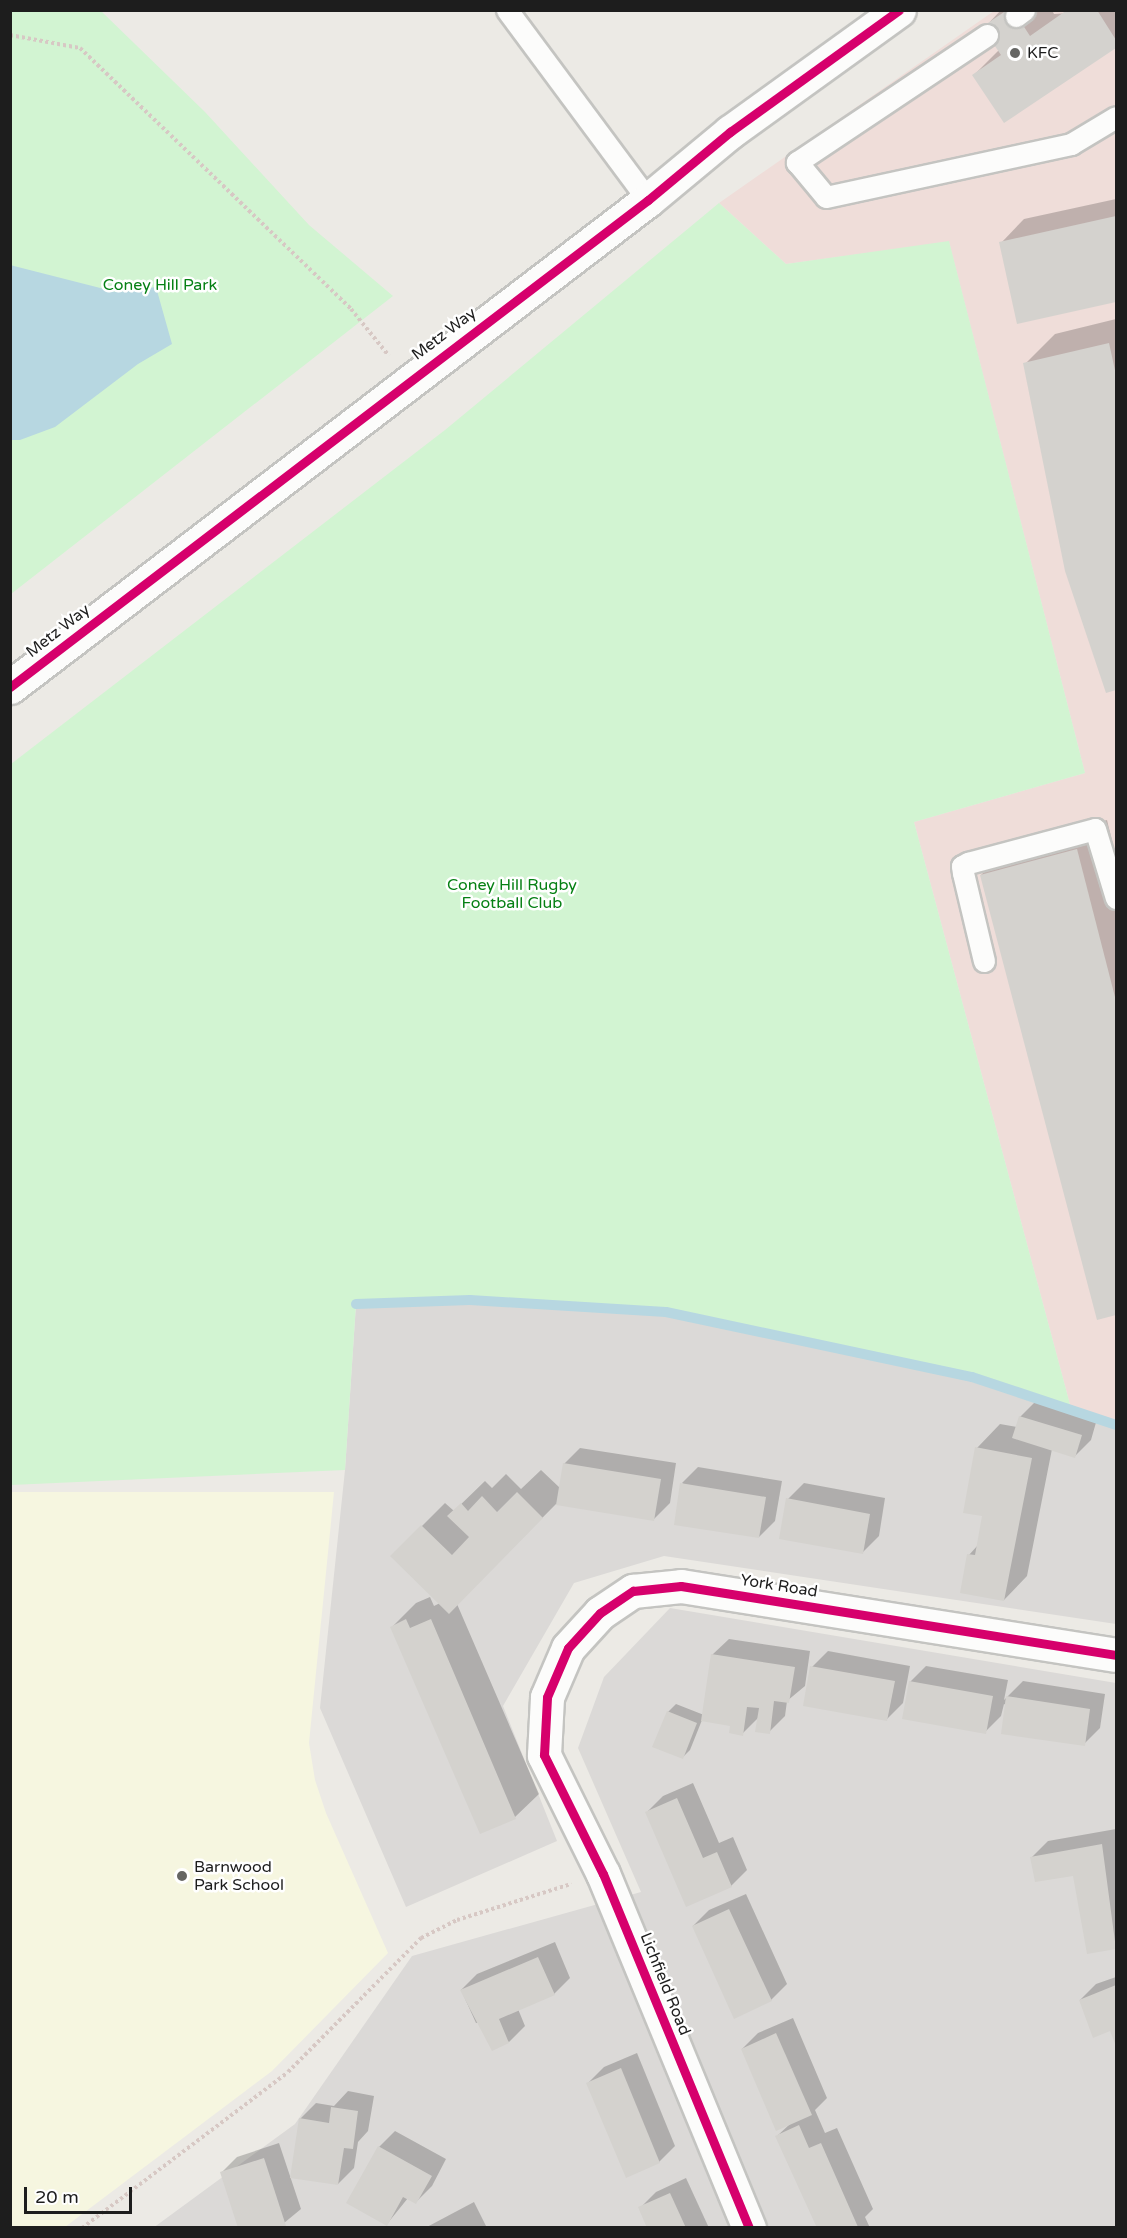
<!DOCTYPE html>
<style>
body{margin:0}
#map{position:relative;width:1127px;height:2238px;overflow:hidden;background:#eceae5;font-family:"Varela Round",sans-serif}
div>[style]{position:absolute}
.residential>*{inset:0;background:#dbd9d7}
.commercial>*{inset:0;background:#efddd9}
.education>*{inset:0;background:#f6f6e0}
.park>*{inset:0;background:#d2f4d2}
.water>*{inset:0;background:#b7d7e1}
.shadow>*{inset:0;background:#0003}
.stream>*{height:10px;margin:-5px;padding:0 5px;transform-origin:5px;border-radius:5px;background:#b7d7e1}
.building>*{inset:0;background:#d4d2ce}
.path>*{height:4px;margin-top:-2px;transform-origin:0;background:repeating-linear-gradient(90deg,#d7c8c4 0 3px,transparent 0 6px)}
.roads{filter:drop-shadow(2px 0 #c4c4c1) drop-shadow(-2px 0 #c4c4c1) drop-shadow(0 2px #c4c4c1) drop-shadow(0 -2px #c4c4c1)}
.service>*{height:21px;margin:-10.5px;padding:0 10.5px;transform-origin:10.5px;border-radius:10.5px;background:#fcfcfb}
.minor>*{height:33px;margin:-16.5px;padding:0 16.5px;transform-origin:16.5px;border-radius:16.5px;background:#fcfcfb}
.tertiary>*{height:33px;margin:-16.5px;padding:0 16.5px;transform-origin:16.5px;border-radius:16.5px;background:#fcfcfb}
.cycleway>*{height:9px;margin:-4.5px;padding:0 4.5px;transform-origin:4.5px;border-radius:4.5px;background:#d6006c}
.dots>*{width:16px;height:16px;translate:-50% -50%;box-sizing:border-box;border:3px solid #fff;border-radius:50%}
span{translate:-50% -50%;white-space:nowrap;text-align:center;line-height:1.15;-webkit-text-stroke:5px #fff;paint-order:stroke}
.poi-label{font-size:16px;color:#1d1d1d}
.left{translate:0 -50%;text-align:left}
.park-label{font-size:16px;color:#068014}
.street-label{font-size:16px;color:#1d1d1d}
.frame{position:absolute;inset:0;border:12px solid #1d1d1d;pointer-events:none}
.scale{position:absolute;left:24px;top:2187px;width:108px;height:27px;box-sizing:border-box;border:3px solid #1d1d1d;border-top:0;padding-left:8px;font-size:18px;line-height:21px;white-space:nowrap;color:#1d1d1d;-webkit-text-stroke:4px #fff;paint-order:stroke}
</style>
<div id="map">
<div class="residential">
<div style="clip-path:polygon(470px 1300px,666px 1312px,745px 1327px,972px 1377px,1116px 1425px,1116px 1624px,664px 1556px,574px 1583px,503px 1706px,557px 1841px,406px 1907px,320px 1708px,345px 1470px,356px 1304px)"></div>
<div style="clip-path:polygon(670px 1608px,1116px 1683px,1116px 2227px,153px 2228px,295px 2124px,412px 1956px,641px 1892px,578px 1748px,604px 1677px)"></div>
</div>
<div class="commercial">
<div style="clip-path:polygon(994px 11px,1116px 11px,1116px 1425px,1072px 1412px,914px 822px,1085px 773px,949px 242px,786px 264px,719px 203px)"></div>
</div>
<div class="education">
<div style="clip-path:polygon(11px 1492px,334px 1492px,309px 1743px,315px 1780px,326px 1813px,388px 1953px,272px 2071px,65px 2227px,11px 2227px)"></div>
</div>
<div class="park">
<div style="clip-path:polygon(11px 11px,101px 11px,205px 112px,309px 225px,393px 296px,11px 594px)"></div>
<div style="clip-path:polygon(719px 203px,786px 264px,949px 241px,1085px 773px,914px 822px,1072px 1412px,972px 1377px,666px 1312px,470px 1300px,356px 1304px,345px 1470px,11px 1485px,11px 764px,445px 430px)"></div>
</div>
<div class="water">
<div style="clip-path:polygon(10px 265px,116px 292px,156px 287px,172px 344px,138px 364px,55px 427px,20px 440px,11px 440px)"></div>
</div>
<div class="shadow">
<div style="clip-path:polygon(1001px 10px,1052px 10px,1054px 14px,1116px 10px,1116px 46px,1005px 121px,974px 75px,999px 50px,984px 28px)"></div>
<div style="clip-path:polygon(1116px 199px,1116px 301px,1018px 322px,1001px 243px,1024px 219px)"></div>
<div style="clip-path:polygon(1116px 319px,1116px 689px,1107px 691px,1025px 364px,1055px 334px)"></div>
<div style="clip-path:polygon(1107px 820px,1116px 857px,1116px 1313px,1098px 1318px,981px 875px,1011px 845px)"></div>
<div style="clip-path:polygon(1036px 1401px,1097px 1419px,1091px 1440px,1075px 1456px,1052px 1449px,1027px 1576px,1004px 1600px,969px 1555px,978px 1545px,984px 1515px,977px 1448px,1000px 1424px,1017px 1427px,1020px 1417px)"></div>
<div style="clip-path:polygon(580px 1448px,676px 1463px,670px 1503px,654px 1519px,556px 1504px,457px 1604px,539px 1794px,515px 1817px,480px 1832px,392px 1627px,416px 1603px,430px 1597px,434px 1606px,440px 1603px,392px 1556px,445px 1503px,454px 1511px,485px 1481px,492px 1488px,506px 1474px,521px 1489px,541px 1470px,560px 1488px,564px 1464px)"></div>
<div style="clip-path:polygon(698px 1467px,782px 1481px,775px 1521px,759px 1537px,682px 1483px)"></div>
<div style="clip-path:polygon(804px 1483px,885px 1498px,879px 1536px,863px 1552px,788px 1499px)"></div>
<div style="clip-path:polygon(729px 1639px,810px 1651px,805px 1686px,787px 1701px,785px 1716px,769px 1732px,759px 1717px,742px 1734px,732px 1724px,702px 1720px,690px 1750px,682px 1758px,668px 1712px,676px 1704px,704px 1715px,712px 1655px)"></div>
<div style="clip-path:polygon(828px 1651px,910px 1666px,903px 1703px,887px 1719px,812px 1667px)"></div>
<div style="clip-path:polygon(926px 1666px,1008px 1680px,1004px 1700px,1023px 1681px,1105px 1694px,1100px 1728px,1084px 1744px,1004px 1704px,1001px 1716px,985px 1732px,910px 1682px)"></div>
<div style="clip-path:polygon(693px 1783px,719px 1843px,733px 1837px,747px 1870px,731px 1886px,647px 1812px,663px 1796px)"></div>
<div style="clip-path:polygon(1116px 1829px,1116px 1947px,1088px 1952px,1074px 1874px,1032px 1857px,1048px 1841px)"></div>
<div style="clip-path:polygon(746px 1894px,787px 1984px,771px 2000px,693px 1926px,709px 1910px)"></div>
<div style="clip-path:polygon(555px 1942px,570px 1978px,554px 1994px,518px 2009px,525px 2026px,509px 2042px,481px 2022px,476px 2023px,461px 1990px,477px 1974px)"></div>
<div style="clip-path:polygon(1116px 1977px,1116px 2043px,1111px 2029px,1080px 2000px,1096px 1984px)"></div>
<div style="clip-path:polygon(793px 2018px,827px 2098px,815px 2110px,825px 2133px,837px 2128px,873px 2209px,865px 2217px,870px 2228px,818px 2228px,777px 2136px,790px 2124px,742px 2049px,758px 2033px)"></div>
<div style="clip-path:polygon(637px 2053px,675px 2146px,659px 2162px,588px 2083px,604px 2067px)"></div>
<div style="clip-path:polygon(348px 2091px,374px 2096px,368px 2131px,358px 2142px,354px 2168px,338px 2184px,300px 2119px,316px 2103px,334px 2106px)"></div>
<div style="clip-path:polygon(395px 2131px,446px 2159px,432px 2186px,416px 2202px,408px 2198px,387px 2224px,379px 2147px)"></div>
<div style="clip-path:polygon(279px 2143px,301px 2209px,278px 2228px,239px 2228px,221px 2173px,237px 2157px)"></div>
<div style="clip-path:polygon(686px 2178px,709px 2228px,649px 2228px,640px 2208px,656px 2192px)"></div>
<div style="clip-path:polygon(474px 2202px,487px 2228px,425px 2228px)"></div>
</div>
<div class="stream">
<div style="left:356px;top:1304px;width:114px;rotate:-2deg"></div>
<div style="left:470px;top:1300px;width:196px;rotate:3.5deg"></div>
<div style="left:666px;top:1312px;width:313px;rotate:12deg"></div>
<div style="left:972px;top:1377px;width:152px;rotate:18.4deg"></div>
</div>
<div class="building">
<div style="clip-path:polygon(1007px 10px,1013px 10px,1030px 36px,1067px 10px,1097px 10px,1116px 40px,1116px 48px,1004px 123px,972px 75px,1001px 55px,982px 27px)"></div>
<div style="clip-path:polygon(1116px 216px,1116px 302px,1017px 324px,999px 242px)"></div>
<div style="clip-path:polygon(1109px 343px,1116px 375px,1116px 690px,1106px 693px,1065px 571px,1023px 363px)"></div>
<div style="clip-path:polygon(1077px 849px,1116px 1001px,1116px 1315px,1097px 1320px,980px 875px)"></div>
<div style="clip-path:polygon(1019px 1416px,1082px 1435px,1075px 1458px,1012px 1438px)"></div>
<div style="clip-path:polygon(975px 1447px,1032px 1458px,1004px 1601px,960px 1593px,967px 1554px,975px 1555px,982px 1516px,963px 1513px)"></div>
<div style="clip-path:polygon(563px 1463px,661px 1479px,654px 1521px,556px 1505px)"></div>
<div style="clip-path:polygon(680px 1483px,766px 1497px,759px 1538px,674px 1525px)"></div>
<div style="clip-path:polygon(517px 1492px,543px 1518px,449px 1614px,390px 1556px,421px 1525px,452px 1555px,469px 1537px,447px 1516px,461px 1503px,468px 1511px,482px 1496px,497px 1512px)"></div>
<div style="clip-path:polygon(786px 1498px,870px 1514px,863px 1554px,779px 1539px)"></div>
<div style="clip-path:polygon(406px 1619px,410px 1628px,431px 1619px,516px 1819px,480px 1834px,390px 1627px)"></div>
<div style="clip-path:polygon(711px 1654px,795px 1667px,789px 1703px,774px 1701px,770px 1734px,755px 1732px,759px 1708px,747px 1707px,743px 1736px,729px 1733px,730px 1726px,701px 1721px)"></div>
<div style="clip-path:polygon(810px 1666px,895px 1681px,887px 1721px,803px 1706px)"></div>
<div style="clip-path:polygon(909px 1681px,993px 1696px,986px 1734px,902px 1719px)"></div>
<div style="clip-path:polygon(1006px 1696px,1090px 1709px,1085px 1746px,1001px 1734px)"></div>
<div style="clip-path:polygon(667px 1711px,697px 1723px,683px 1759px,652px 1747px)"></div>
<div style="clip-path:polygon(677px 1798px,703px 1858px,717px 1852px,732px 1887px,686px 1907px,645px 1812px)"></div>
<div style="clip-path:polygon(1102px 1844px,1116px 1949px,1087px 1954px,1073px 1876px,1035px 1882px,1030px 1857px)"></div>
<div style="clip-path:polygon(729px 1909px,772px 2001px,734px 2019px,692px 1926px)"></div>
<div style="clip-path:polygon(538px 1957px,555px 1995px,499px 2019px,509px 2043px,492px 2051px,460px 1990px)"></div>
<div style="clip-path:polygon(1116px 1985px,1116px 2046px,1110px 2031px,1093px 2038px,1079px 2000px)"></div>
<div style="clip-path:polygon(776px 2033px,812px 2115px,776px 2131px,741px 2049px)"></div>
<div style="clip-path:polygon(621px 2068px,660px 2163px,626px 2178px,586px 2083px)"></div>
<div style="clip-path:polygon(331px 2107px,358px 2111px,353px 2149px,344px 2148px,338px 2185px,290px 2178px,299px 2118px,329px 2123px)"></div>
<div style="clip-path:polygon(799px 2125px,809px 2148px,821px 2143px,858px 2227px,817px 2228px,775px 2136px)"></div>
<div style="clip-path:polygon(378px 2146px,432px 2176px,416px 2204px,403px 2197px,387px 2226px,346px 2203px)"></div>
<div style="clip-path:polygon(264px 2158px,286px 2226px,238px 2228px,220px 2172px)"></div>
<div style="clip-path:polygon(670px 2193px,686px 2228px,647px 2228px,638px 2207px)"></div>
</div>
<div class="path">
<div style="left:10px;top:35px;width:71px;rotate:10.5deg"></div>
<div style="left:80px;top:48px;width:376px;rotate:43.9deg"></div>
<div style="left:351px;top:309px;width:60px;rotate:51deg"></div>
<div style="left:82px;top:2228px;width:258px;rotate:-37.1deg"></div>
<div style="left:288px;top:2072px;width:189px;rotate:-45.2deg"></div>
<div style="left:421px;top:1938px;width:40px;rotate:-26.6deg"></div>
<div style="left:457px;top:1920px;width:120px;rotate:-17.5deg"></div>
</div>
<div class="roads">
<div class="service">
<div style="left:507px;top:10px;width:237px;rotate:53.4deg"></div>
<div style="left:1016px;top:16px;width:10px;rotate:-37deg"></div>
<div style="left:987px;top:35px;width:229px;rotate:146.2deg"></div>
<div style="left:797px;top:162px;width:45px;rotate:50.4deg"></div>
<div style="left:826px;top:197px;width:251px;rotate:-12.2deg"></div>
<div style="left:1071px;top:144px;width:52px;rotate:-31deg"></div>
<div style="left:984px;top:961px;width:90px;rotate:-103.4deg"></div>
<div style="left:963px;top:873px;width:7px;rotate:-98deg"></div>
<div style="left:962px;top:866px;width:7px;rotate:-27deg"></div>
<div style="left:968px;top:863px;width:131px;rotate:-15deg"></div>
<div style="left:1095px;top:829px;width:72px;rotate:73.1deg"></div>
</div>
<div class="minor">
<div style="left:749px;top:2228px;width:383px;rotate:-112.4deg"></div>
<div style="left:603px;top:1874px;width:133px;rotate:-116.4deg"></div>
<div style="left:544px;top:1755px;width:58px;rotate:-87deg"></div>
<div style="left:547px;top:1697px;width:53px;rotate:-66.8deg"></div>
<div style="left:568px;top:1648px;width:47px;rotate:-47.6deg"></div>
<div style="left:600px;top:1613px;width:40px;rotate:-34deg"></div>
<div style="left:633px;top:1591px;width:48px;rotate:-5.9deg"></div>
<div style="left:681px;top:1586px;width:440px;rotate:9deg"></div>
</div>
<div class="tertiary">
<div style="left:10px;top:687px;width:803px;rotate:-37.36deg"></div>
<div style="left:648px;top:200px;width:107px;rotate:-39.7deg"></div>
<div style="left:730px;top:132px;width:208px;rotate:-35.8deg"></div>
</div>
</div>
<div class="cycleway">
<div style="left:10px;top:687px;width:803px;rotate:-37.36deg"></div>
<div style="left:648px;top:200px;width:107px;rotate:-39.7deg"></div>
<div style="left:730px;top:132px;width:208px;rotate:-35.8deg"></div>
<div style="left:749px;top:2228px;width:383px;rotate:-112.4deg"></div>
<div style="left:603px;top:1874px;width:133px;rotate:-116.4deg"></div>
<div style="left:544px;top:1755px;width:58px;rotate:-87deg"></div>
<div style="left:547px;top:1697px;width:53px;rotate:-66.8deg"></div>
<div style="left:568px;top:1648px;width:47px;rotate:-47.6deg"></div>
<div style="left:600px;top:1613px;width:40px;rotate:-34deg"></div>
<div style="left:633px;top:1591px;width:48px;rotate:-5.9deg"></div>
<div style="left:681px;top:1586px;width:440px;rotate:9deg"></div>
</div>
<div class="dots">
<div style="left:1015px;top:53px;background:#656563"></div>
<div style="left:182px;top:1876px;background:#656563"></div>
</div>
<div class="poi-label">
<span class="left" style="left:1027px;top:53px">KFC</span>
<span class="left" style="left:194px;top:1876px">Barnwood<br>Park School</span>
</div>
<div class="park-label">
<span style="left:160px;top:285px">Coney Hill Park</span>
<span style="left:512px;top:894px">Coney Hill Rugby<br>Football Club</span>
</div>
<div class="street-label">
<span style="left:444px;top:334px;rotate:-37deg">Metz Way</span>
<span style="left:58px;top:631px;rotate:-38deg">Metz Way</span>
<span style="left:779px;top:1586px;rotate:9deg">York Road</span>
<span style="left:665px;top:1984px;rotate:68deg">Lichfield Road</span>
</div>
<div class="frame"></div>
<div class="scale">20 m</div>
</div>
